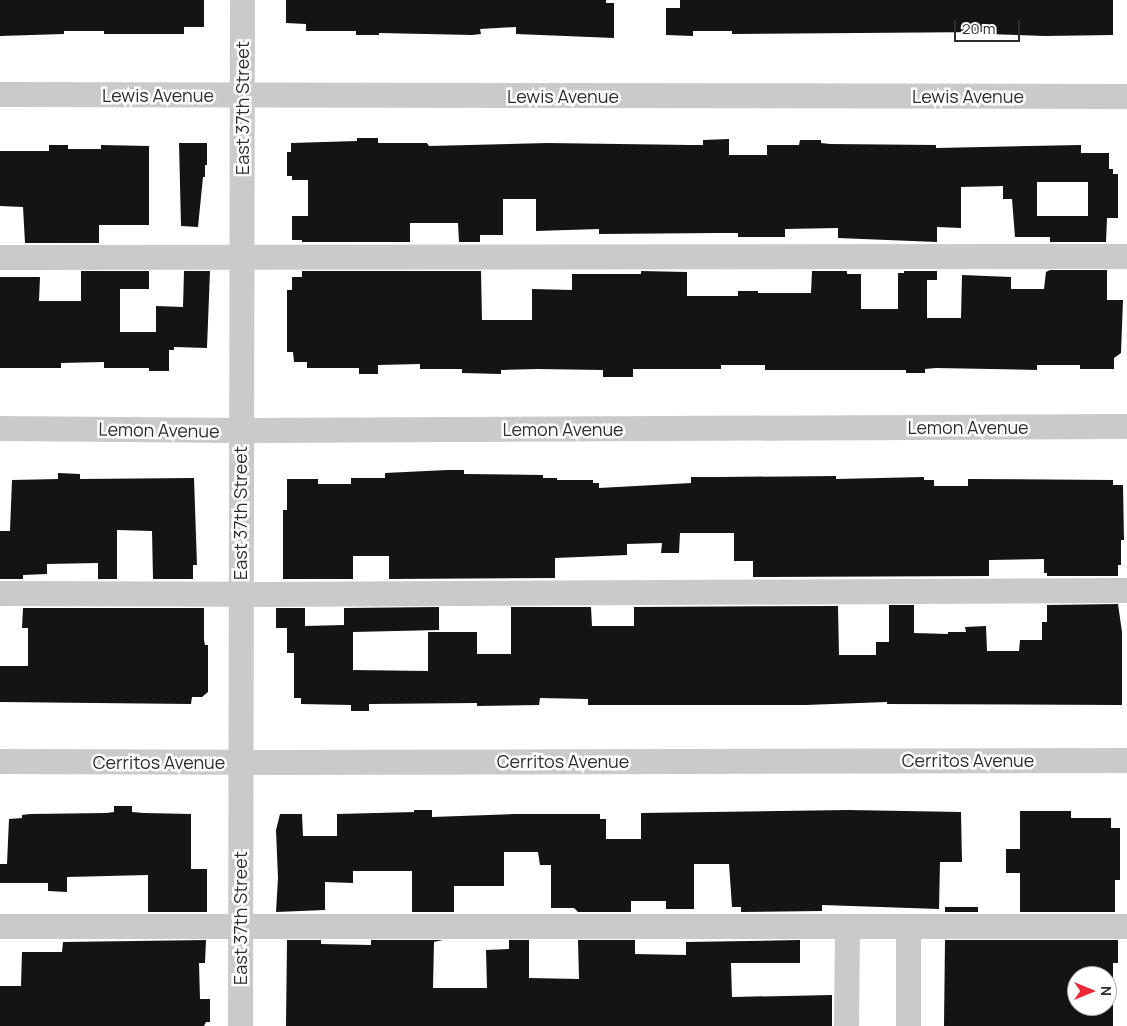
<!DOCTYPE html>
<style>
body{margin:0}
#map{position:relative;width:1127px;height:1026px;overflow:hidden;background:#fff;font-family:Manrope,sans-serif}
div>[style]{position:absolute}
.building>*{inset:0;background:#141414}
.minor>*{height:25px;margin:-12.5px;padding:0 12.5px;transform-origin:12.5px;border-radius:12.5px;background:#cacaca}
span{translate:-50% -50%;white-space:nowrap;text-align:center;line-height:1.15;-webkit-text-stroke:5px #fff;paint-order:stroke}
.street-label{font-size:18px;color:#2d2d2d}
.north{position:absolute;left:1067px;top:966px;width:50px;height:50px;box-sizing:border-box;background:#fff;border:1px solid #ababab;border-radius:50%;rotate:90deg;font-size:14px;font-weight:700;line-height:20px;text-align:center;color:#2d2d2d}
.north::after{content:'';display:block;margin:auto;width:18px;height:22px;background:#ea2934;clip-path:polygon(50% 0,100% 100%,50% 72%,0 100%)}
.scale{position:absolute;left:954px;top:20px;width:66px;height:22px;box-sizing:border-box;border:2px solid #2d2d2d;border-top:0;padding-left:6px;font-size:15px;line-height:18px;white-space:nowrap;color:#2d2d2d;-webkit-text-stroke:4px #fff;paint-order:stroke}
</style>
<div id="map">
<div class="building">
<div style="clip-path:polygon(0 0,204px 0,204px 27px,184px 27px,184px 34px,104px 34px,104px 31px,64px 31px,64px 34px,0 36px)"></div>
<div style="clip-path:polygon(286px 0,606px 0,606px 3px,614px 3px,614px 38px,516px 34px,516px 27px,480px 29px,481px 34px,472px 35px,379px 33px,379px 35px,356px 35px,356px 31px,306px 31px,306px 24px,286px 23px)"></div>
<div style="clip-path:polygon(680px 0,1113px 0,1113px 35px,1045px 36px,986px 34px,986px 32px,732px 34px,732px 31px,693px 31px,693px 36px,666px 35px,666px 8px,680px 8px)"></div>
<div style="clip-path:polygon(evenodd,357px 138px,378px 138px,378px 143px,427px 143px,429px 146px,548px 143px,690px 145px,703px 145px,703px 140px,729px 139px,729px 155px,767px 155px,767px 145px,799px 145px,800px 140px,821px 140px,821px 143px,830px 144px,936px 145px,936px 148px,1081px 145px,1081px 153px,1109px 153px,1109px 169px,1113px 169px,1113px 174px,1118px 174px,1118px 218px,1107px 218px,1106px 242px,1050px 242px,1050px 237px,1015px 237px,1012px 199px,1003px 199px,1003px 186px,961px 187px,961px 228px,937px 227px,937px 242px,838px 238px,838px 228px,785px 229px,785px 237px,738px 237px,738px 233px,719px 233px,599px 234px,599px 229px,536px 231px,536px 199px,503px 199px,503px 235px,480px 235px,480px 242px,459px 242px,458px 223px,410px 223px,410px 242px,302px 242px,302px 240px,292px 240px,292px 216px,308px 216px,308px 180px,292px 180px,292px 176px,287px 176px,287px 152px,291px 152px,291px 143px,357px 141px,357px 138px,1037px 182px,1088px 182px,1088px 216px,1037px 216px,1037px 182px)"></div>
<div style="clip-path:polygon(179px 143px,207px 143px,207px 165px,205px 165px,205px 177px,203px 177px,198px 227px,181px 226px)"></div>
<div style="clip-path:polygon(49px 145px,68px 145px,68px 149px,101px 149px,101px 145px,149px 146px,149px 225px,99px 225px,99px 243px,25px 243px,23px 207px,0 206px,0 151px,49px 151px)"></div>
<div style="clip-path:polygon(1050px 270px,1107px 270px,1107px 300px,1123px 300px,1121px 353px,1114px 358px,1114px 369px,1080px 369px,1080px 365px,1037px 365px,1037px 370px,936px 368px,925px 369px,925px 373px,906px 373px,906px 370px,765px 370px,765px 365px,721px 365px,721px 369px,633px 369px,633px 377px,603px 377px,603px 370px,537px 369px,501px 370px,501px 374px,462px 373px,462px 369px,420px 369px,420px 364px,378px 365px,378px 374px,359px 374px,359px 368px,307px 368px,307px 362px,294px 362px,293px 352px,287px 352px,287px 290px,292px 290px,292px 277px,302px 277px,302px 271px,481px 271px,482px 320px,532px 320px,532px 289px,572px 290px,572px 274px,641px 274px,641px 271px,687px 272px,687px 296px,738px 296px,738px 291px,758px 291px,758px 293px,811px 293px,812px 271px,847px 271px,847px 274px,861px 274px,861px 309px,898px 309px,898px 273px,904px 273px,904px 271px,937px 271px,937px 280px,927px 280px,927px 318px,961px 318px,962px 275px,1011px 277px,1011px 289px,1044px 289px,1046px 272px)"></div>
<div style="clip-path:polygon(81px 271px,149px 271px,149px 289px,120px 289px,120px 332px,156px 332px,156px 306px,183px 307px,184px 271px,210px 271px,207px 348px,174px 347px,174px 350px,169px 350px,169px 371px,149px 371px,149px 368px,104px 368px,104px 362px,61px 363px,61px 368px,0 368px,0 277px,40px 277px,39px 301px,81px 301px)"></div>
<div style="clip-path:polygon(447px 470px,464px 470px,464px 474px,543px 475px,543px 478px,557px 478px,557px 480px,593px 480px,593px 483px,599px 483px,599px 488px,691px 483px,691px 477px,720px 477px,836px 476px,836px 479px,924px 477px,924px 480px,934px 480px,934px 486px,968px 486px,968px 479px,1113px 480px,1113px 485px,1123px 485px,1124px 540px,1121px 540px,1121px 565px,1118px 565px,1118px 576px,1047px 576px,1047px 573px,1044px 573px,1044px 559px,989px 560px,989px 576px,753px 577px,753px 561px,734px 561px,734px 533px,680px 533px,679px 553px,661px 553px,662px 543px,627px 544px,627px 555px,555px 558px,555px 578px,389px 579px,389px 556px,353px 556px,353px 579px,283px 579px,283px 510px,287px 510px,287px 479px,318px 479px,318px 484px,351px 484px,351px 478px,385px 478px,385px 473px)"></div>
<div style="clip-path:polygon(58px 473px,80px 474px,80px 479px,194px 478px,197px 565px,193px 565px,193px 579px,153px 579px,152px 531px,117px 530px,117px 579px,98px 579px,98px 563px,47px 564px,47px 574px,23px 575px,23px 579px,0 579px,0 531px,10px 531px,12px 480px,58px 479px)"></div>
<div style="clip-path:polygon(1118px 604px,1122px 632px,1122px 705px,887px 704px,887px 702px,805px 705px,588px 705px,588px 699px,540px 698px,539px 705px,477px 706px,477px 703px,369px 704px,369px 711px,351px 711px,351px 705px,301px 704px,301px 698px,294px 698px,294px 653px,287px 653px,287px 628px,276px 628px,276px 608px,305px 608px,305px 626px,344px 625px,344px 608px,439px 607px,439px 630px,353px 632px,353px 670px,428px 671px,428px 632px,477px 632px,477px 654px,511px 654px,511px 607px,591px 607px,592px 626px,634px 626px,634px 607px,838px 606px,839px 655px,876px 655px,876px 642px,889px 642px,889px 605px,914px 605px,914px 633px,948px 634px,948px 632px,966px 632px,965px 627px,986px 626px,987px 651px,1019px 651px,1020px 640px,1042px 640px,1042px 622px,1047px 622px,1047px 605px)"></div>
<div style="clip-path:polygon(23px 608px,204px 608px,204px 640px,205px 645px,208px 645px,208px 692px,202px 697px,192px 697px,191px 704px,0 702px,0 666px,28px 666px,28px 628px,22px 628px)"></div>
<div style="clip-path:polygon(114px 806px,132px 806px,132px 812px,144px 813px,191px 814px,191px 869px,207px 869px,207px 912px,148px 912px,148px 875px,67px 877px,67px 892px,48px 891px,48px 883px,0 883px,0 864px,7px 864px,9px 819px,22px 818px,22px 815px,30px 814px,106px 813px,114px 812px)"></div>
<div style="clip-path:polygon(414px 810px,432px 810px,432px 817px,514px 814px,600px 814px,600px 819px,606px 819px,606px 839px,641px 839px,641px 813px,848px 810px,961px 812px,962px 862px,940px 862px,939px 909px,822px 905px,822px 911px,741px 912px,741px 907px,732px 907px,729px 864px,694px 864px,694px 909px,666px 909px,666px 901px,631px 901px,631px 912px,578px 912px,574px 908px,551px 908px,551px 865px,540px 865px,538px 852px,504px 852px,504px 886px,454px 886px,454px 912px,412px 912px,412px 871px,353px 871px,353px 883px,325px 882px,325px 910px,276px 912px,278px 878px,276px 830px,280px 814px,302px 814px,303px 836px,337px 836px,337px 814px,414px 812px)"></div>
<div style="clip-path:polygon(1020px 811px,1071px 811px,1071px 818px,1111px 818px,1111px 828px,1120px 828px,1120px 880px,1115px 880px,1115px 912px,1020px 912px,1020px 873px,1006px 873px,1006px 849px,1020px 849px)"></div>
<div style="clip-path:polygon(945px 907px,978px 907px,978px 912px,945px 912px)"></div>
<div style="clip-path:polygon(206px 940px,205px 963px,199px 963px,200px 999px,210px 999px,210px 1022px,206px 1022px,204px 1026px,0 1026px,0 986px,21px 986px,22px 952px,62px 952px,63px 942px)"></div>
<div style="clip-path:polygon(287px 940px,321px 940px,321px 944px,371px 945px,371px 940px,443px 940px,434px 942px,433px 988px,487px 988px,486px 950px,509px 949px,509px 940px,529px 940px,529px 978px,579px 979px,578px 940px,635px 940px,635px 954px,686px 955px,686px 942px,800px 940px,800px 963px,731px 963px,732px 997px,832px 995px,832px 1026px,286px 1026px)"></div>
<div style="clip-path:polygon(evenodd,945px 940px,1118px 940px,1118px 963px,1113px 963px,1113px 1026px,944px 1026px,945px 940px,1077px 976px,1107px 976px,1107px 1006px,1077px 1006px,1077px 976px)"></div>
</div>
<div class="minor">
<div style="left:0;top:94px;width:1127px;rotate:0.1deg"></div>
<div style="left:0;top:257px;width:1127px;rotate:-0.05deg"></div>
<div style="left:0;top:428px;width:240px;rotate:0.5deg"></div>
<div style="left:240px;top:430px;width:887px;rotate:-0.26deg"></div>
<div style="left:0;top:593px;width:240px;rotate:0.2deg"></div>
<div style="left:240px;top:594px;width:887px;rotate:-0.26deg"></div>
<div style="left:0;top:761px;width:240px;rotate:0.2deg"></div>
<div style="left:240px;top:762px;width:887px;rotate:-0.13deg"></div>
<div style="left:0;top:926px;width:1127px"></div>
<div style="left:908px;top:926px;width:100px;rotate:90deg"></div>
<div style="left:240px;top:1026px;width:1026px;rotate:-89.89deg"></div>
<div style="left:846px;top:1026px;width:100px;rotate:-89.4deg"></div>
</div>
<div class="street-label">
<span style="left:158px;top:95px">Lewis Avenue</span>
<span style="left:563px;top:96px">Lewis Avenue</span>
<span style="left:968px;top:96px">Lewis Avenue</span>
<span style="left:242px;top:108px;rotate:-90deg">East 37th Street</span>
<span style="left:968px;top:427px">Lemon Avenue</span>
<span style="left:563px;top:429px">Lemon Avenue</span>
<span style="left:159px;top:430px;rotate:1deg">Lemon Avenue</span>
<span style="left:240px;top:513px;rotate:-90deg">East 37th Street</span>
<span style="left:968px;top:760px">Cerritos Avenue</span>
<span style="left:563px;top:761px">Cerritos Avenue</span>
<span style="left:159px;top:762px">Cerritos Avenue</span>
<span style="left:240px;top:918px;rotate:-90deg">East 37th Street</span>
</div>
<div class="north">N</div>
<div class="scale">20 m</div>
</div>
